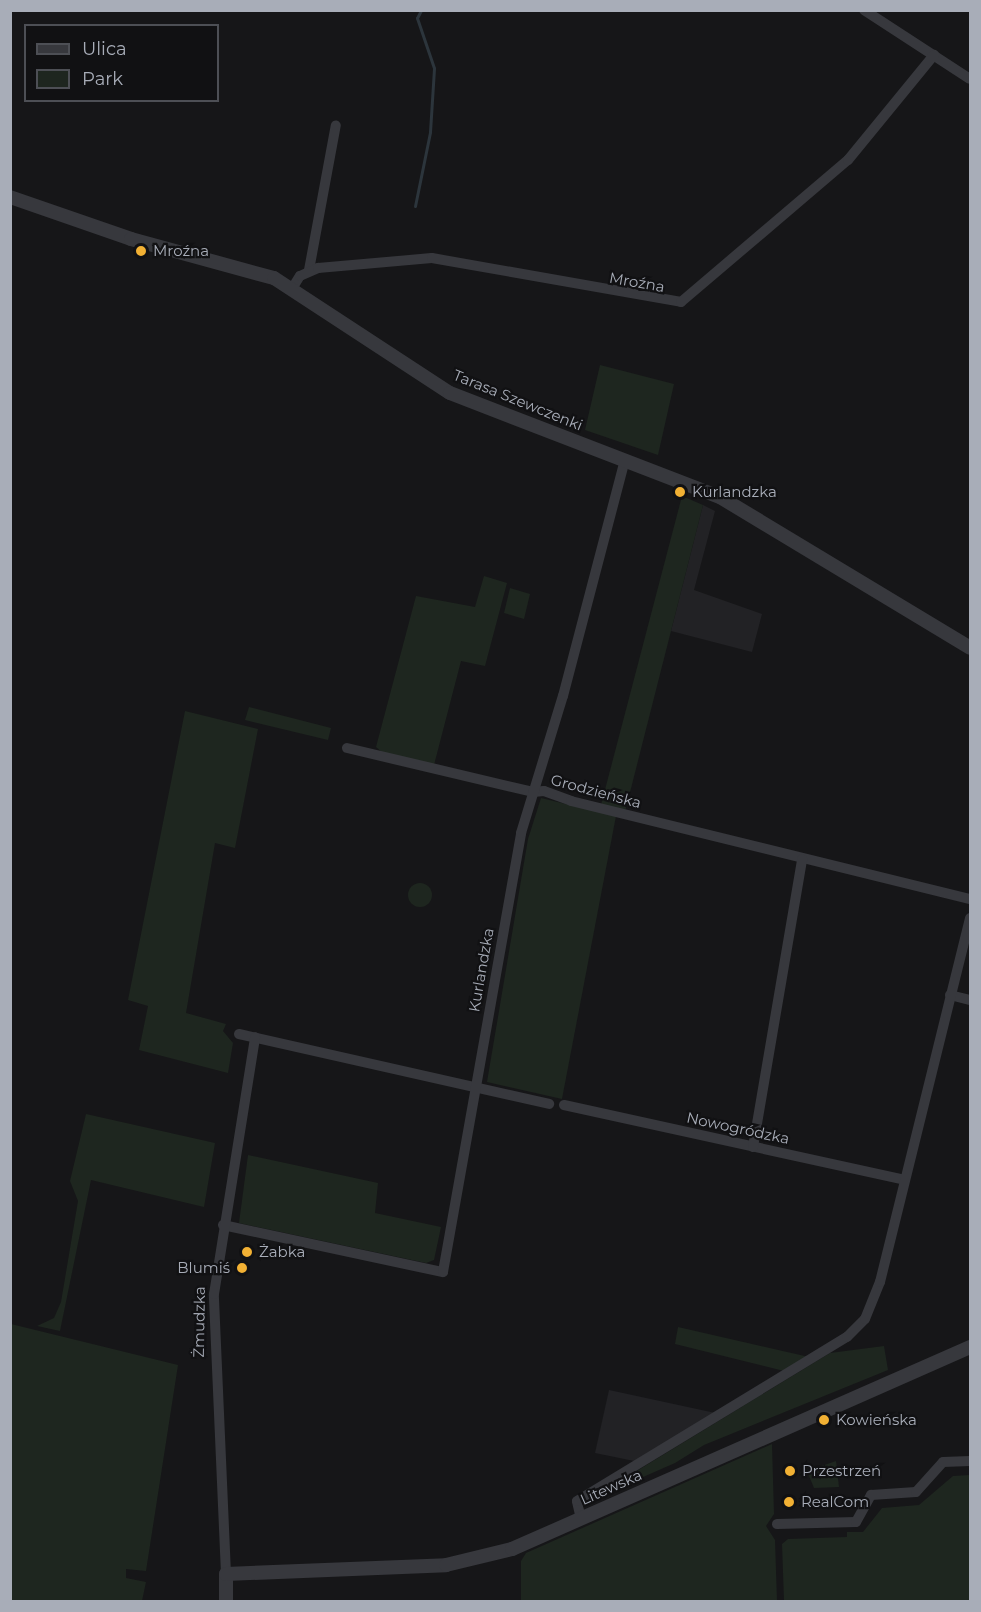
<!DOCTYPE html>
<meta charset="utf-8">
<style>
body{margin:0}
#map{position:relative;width:981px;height:1612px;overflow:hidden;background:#161618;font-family:Montserrat,sans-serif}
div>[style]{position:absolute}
.built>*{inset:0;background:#222225}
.green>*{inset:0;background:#1e261f}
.round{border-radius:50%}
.stream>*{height:3px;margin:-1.5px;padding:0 1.5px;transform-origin:1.5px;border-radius:1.5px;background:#2c353c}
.minor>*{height:10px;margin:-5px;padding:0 5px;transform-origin:5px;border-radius:5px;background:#37383d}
.tertiary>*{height:14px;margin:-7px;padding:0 7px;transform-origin:7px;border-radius:7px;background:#37383d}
.dots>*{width:16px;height:16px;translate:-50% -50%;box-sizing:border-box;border:3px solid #111113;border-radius:50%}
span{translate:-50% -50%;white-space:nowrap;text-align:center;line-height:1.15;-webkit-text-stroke:4.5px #111113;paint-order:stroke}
.poi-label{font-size:15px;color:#a8adb8}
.left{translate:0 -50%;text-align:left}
.right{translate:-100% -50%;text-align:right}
.street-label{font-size:15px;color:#a8adb8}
.frame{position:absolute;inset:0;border:12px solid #a8adb8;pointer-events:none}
.legend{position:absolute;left:24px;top:24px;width:195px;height:78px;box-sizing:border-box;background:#111113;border:2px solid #4d4f55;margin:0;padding:8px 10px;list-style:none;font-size:18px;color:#a8adb8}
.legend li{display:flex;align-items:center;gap:12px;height:30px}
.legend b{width:30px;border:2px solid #4d4f55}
</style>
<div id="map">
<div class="built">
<div style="clip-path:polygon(703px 505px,715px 511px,694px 590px,762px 614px,752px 652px,671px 631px)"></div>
<div style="clip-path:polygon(609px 1390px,720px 1414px,639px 1462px,595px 1453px)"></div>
</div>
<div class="green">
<div style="clip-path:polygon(600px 365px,674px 384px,658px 455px,585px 430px)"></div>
<div style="clip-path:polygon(682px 496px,703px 505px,625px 812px,601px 805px)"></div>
<div style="clip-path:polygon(484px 576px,507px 583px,485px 666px,461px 661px,434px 765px,383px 753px,376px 747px,416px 596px,475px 607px)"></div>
<div style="clip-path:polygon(510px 588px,530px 594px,524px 619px,504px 613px)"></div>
<div style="clip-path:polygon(249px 707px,331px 728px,328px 740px,245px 720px)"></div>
<div style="clip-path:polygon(185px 711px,258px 729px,235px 848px,215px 843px,186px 1013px,226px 1024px,223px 1031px,233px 1043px,228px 1073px,139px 1050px,148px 1006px,128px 1000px)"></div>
<div style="clip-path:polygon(541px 798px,616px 816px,562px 1099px,487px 1082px,528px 839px)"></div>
<div class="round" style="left:408px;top:883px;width:24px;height:24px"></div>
<div style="clip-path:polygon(86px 1114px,215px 1143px,204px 1207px,91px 1180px,60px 1331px,37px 1326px,54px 1318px,61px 1302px,78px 1201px,70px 1181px)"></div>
<div style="clip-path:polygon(248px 1155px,378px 1183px,375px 1213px,441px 1227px,434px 1260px,426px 1263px,239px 1223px)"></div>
<div style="clip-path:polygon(11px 1324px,178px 1365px,146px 1571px,126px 1569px,126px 1578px,146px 1582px,142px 1601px,11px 1601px)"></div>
<div style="clip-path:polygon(678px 1327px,809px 1357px,784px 1371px,675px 1344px)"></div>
<div style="clip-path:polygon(884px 1346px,888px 1370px,704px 1445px,675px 1463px,586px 1502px,830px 1353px)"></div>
<div style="clip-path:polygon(772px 1444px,774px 1514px,766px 1526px,775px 1540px,777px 1601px,521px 1601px,521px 1561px,526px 1553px)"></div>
<div style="clip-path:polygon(836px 1461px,839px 1487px,814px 1488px,807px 1471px)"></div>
<div style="clip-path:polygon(970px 1475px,970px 1601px,784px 1601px,782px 1544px,788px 1539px,847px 1537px,847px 1532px,863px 1532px,882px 1508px,919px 1505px,953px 1476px)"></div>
</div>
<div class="stream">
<div style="left:415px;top:206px;width:76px;rotate:-78.5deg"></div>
<div style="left:430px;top:132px;width:64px;rotate:-86.4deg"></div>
<div style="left:434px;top:68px;width:53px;rotate:-108.8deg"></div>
<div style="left:417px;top:18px;width:9px;rotate:-63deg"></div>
</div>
<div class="minor">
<div style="left:864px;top:10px;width:126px;rotate:33.1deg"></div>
<div style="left:309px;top:270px;width:147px;rotate:-79.5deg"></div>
<div style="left:293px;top:287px;width:13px;rotate:-58deg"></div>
<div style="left:300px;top:276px;width:20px;rotate:-24deg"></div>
<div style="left:318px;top:268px;width:114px;rotate:-5deg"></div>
<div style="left:432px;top:258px;width:253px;rotate:10deg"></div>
<div style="left:681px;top:302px;width:219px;rotate:-40.4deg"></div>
<div style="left:848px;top:160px;width:136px;rotate:-50.7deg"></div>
<div style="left:347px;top:748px;width:191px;rotate:13.3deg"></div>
<div style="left:533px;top:792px;width:11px;rotate:-5deg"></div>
<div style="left:544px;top:791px;width:29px;rotate:20deg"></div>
<div style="left:571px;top:801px;width:411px;rotate:13.8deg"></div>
<div style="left:950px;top:995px;width:21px;rotate:14deg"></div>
<div style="left:239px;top:1034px;width:318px;rotate:12.7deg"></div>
<div style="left:564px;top:1105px;width:349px;rotate:12.4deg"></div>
<div style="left:753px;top:1147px;width:292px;rotate:-80.3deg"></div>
<div style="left:223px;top:1225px;width:225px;rotate:12.1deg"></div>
<div style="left:443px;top:1272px;width:446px;rotate:-79.9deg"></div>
<div style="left:521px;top:833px;width:143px;rotate:-73deg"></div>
<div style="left:563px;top:696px;width:245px;rotate:-75.3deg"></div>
<div style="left:581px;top:1519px;width:18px;rotate:-103deg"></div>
<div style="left:577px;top:1501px;width:316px;rotate:-31.3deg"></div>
<div style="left:847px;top:1337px;width:25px;rotate:-45deg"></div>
<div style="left:865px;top:1319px;width:40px;rotate:-68deg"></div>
<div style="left:880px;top:1282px;width:375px;rotate:-76.1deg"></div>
<div style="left:777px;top:1524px;width:79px;rotate:-1.5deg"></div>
<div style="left:856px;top:1522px;width:31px;rotate:-61deg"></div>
<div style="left:871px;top:1495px;width:45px;rotate:-3.8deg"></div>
<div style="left:916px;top:1492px;width:40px;rotate:-48deg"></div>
<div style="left:943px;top:1462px;width:27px;rotate:-2deg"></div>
<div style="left:226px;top:1574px;width:280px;rotate:-92.5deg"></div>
<div style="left:214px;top:1294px;width:260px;rotate:-80.9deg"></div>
</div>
<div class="tertiary">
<div style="left:10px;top:197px;width:128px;rotate:19.1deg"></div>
<div style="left:131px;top:239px;width:148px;rotate:15.3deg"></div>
<div style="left:274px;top:278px;width:210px;rotate:33.2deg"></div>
<div style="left:450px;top:393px;width:289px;rotate:21.1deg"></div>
<div style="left:720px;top:497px;width:292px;rotate:31.1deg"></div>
<div style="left:226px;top:1602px;width:28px;rotate:-90deg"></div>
<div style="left:226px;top:1574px;width:220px;rotate:-2.3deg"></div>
<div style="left:446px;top:1565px;width:68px;rotate:-13.6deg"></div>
<div style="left:512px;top:1549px;width:501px;rotate:-23.8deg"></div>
</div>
<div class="dots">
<div style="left:141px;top:251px;background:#f2b134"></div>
<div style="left:680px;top:492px;background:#f2b134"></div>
<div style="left:247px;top:1252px;background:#f2b134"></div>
<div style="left:242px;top:1268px;background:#f2b134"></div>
<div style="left:824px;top:1420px;background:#f2b134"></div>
<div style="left:790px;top:1471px;background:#f2b134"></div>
<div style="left:789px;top:1502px;background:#f2b134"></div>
</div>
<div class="poi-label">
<span class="left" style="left:153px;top:251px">Mroźna</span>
<span class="left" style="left:692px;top:492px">Kurlandzka</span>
<span class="left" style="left:259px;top:1252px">Żabka</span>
<span class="right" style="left:230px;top:1268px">Blumiś</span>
<span class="left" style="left:836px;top:1420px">Kowieńska</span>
<span class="left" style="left:802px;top:1471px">Przestrzeń</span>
<span class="left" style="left:801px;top:1502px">RealCom</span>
</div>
<div class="street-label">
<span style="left:637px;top:282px;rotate:10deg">Mroźna</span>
<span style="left:518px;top:400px;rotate:22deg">Tarasa Szewczenki</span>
<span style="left:596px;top:791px;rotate:15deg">Grodzieńska</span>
<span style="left:481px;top:970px;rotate:-80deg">Kurlandzka</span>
<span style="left:738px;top:1128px;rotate:12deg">Nowogródzka</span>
<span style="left:199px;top:1322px;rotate:-89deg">Żmudzka</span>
<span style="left:611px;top:1487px;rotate:-24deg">Litewska</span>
</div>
<div class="frame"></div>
<ul class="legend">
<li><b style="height:8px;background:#37383d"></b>Ulica</li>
<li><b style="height:16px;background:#1e261f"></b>Park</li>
</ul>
</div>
